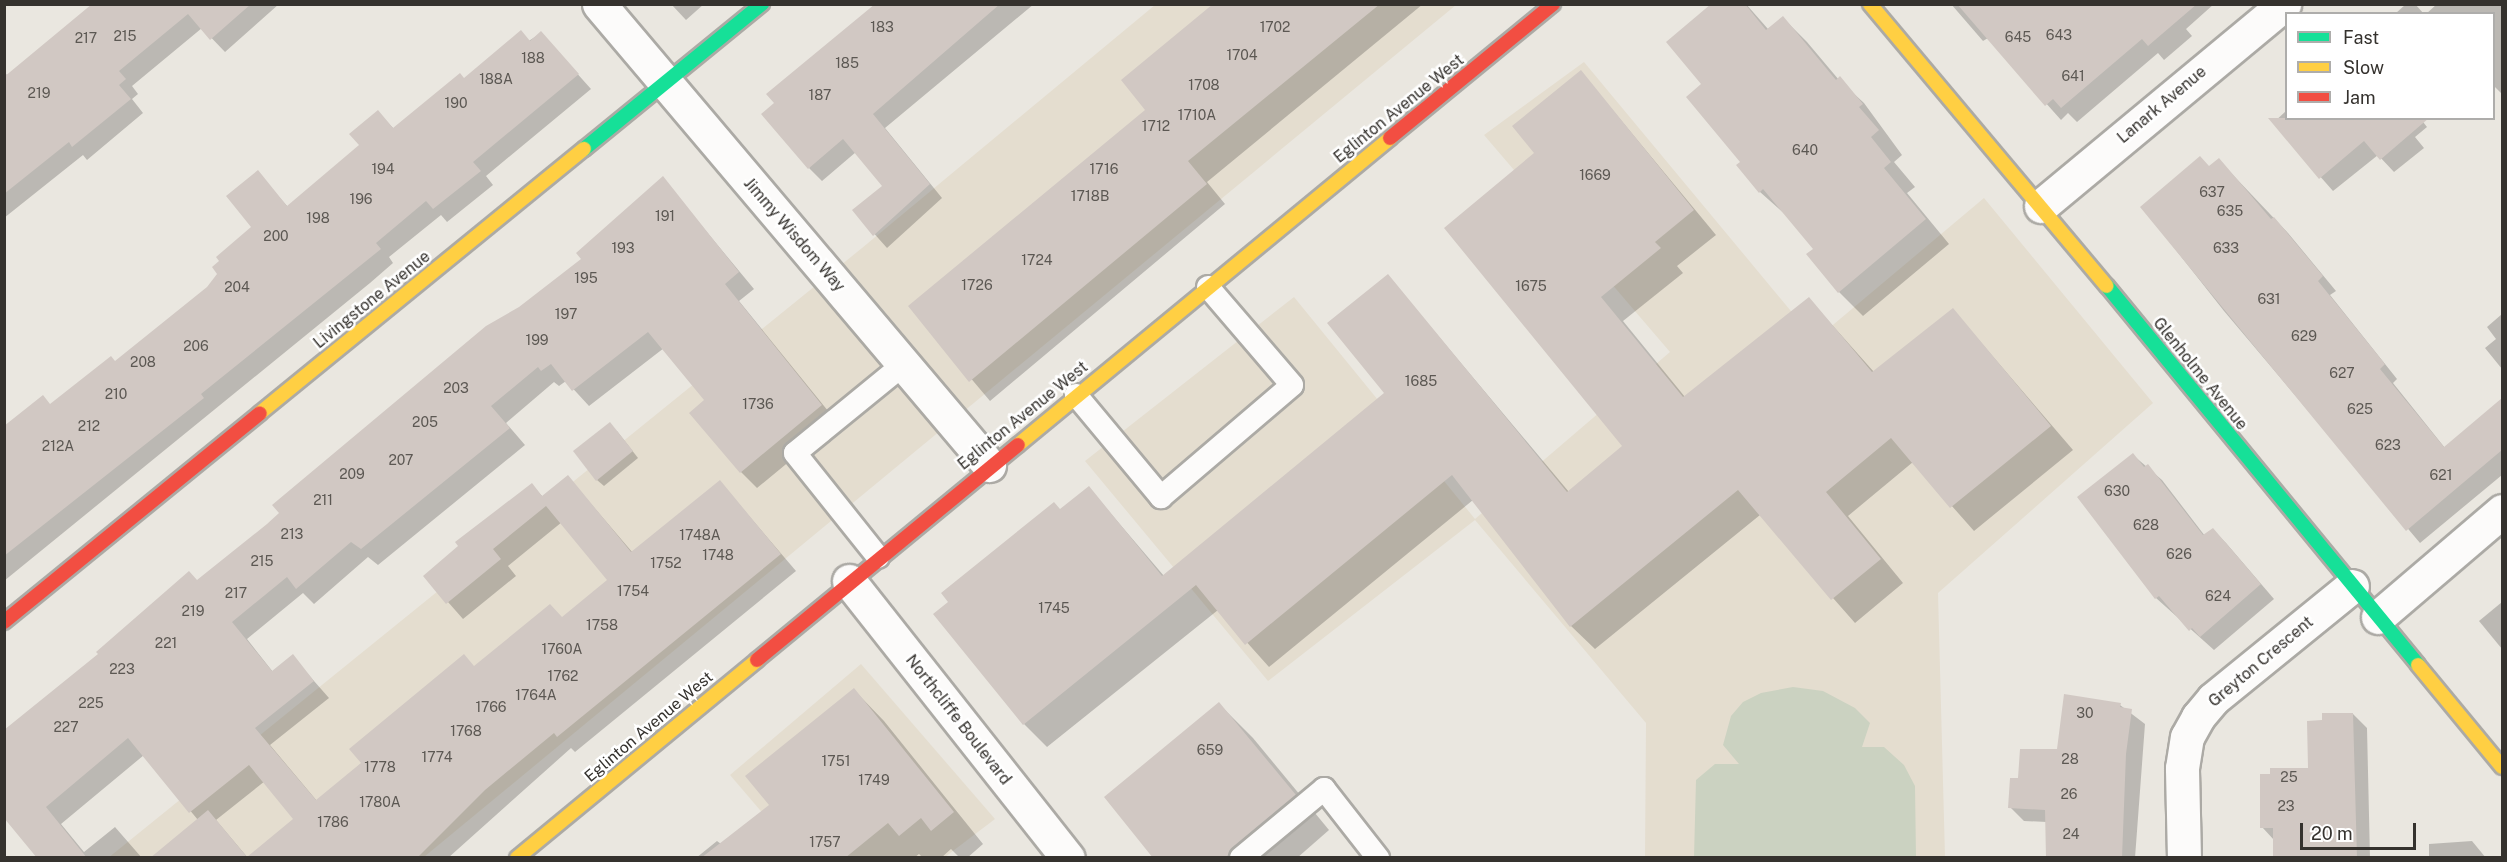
<!DOCTYPE html>
<style>
body{margin:0}
#map{position:relative;width:2507px;height:862px;overflow:hidden;background:#eae7e0;font-family:"Public Sans",sans-serif}
div>[style]{position:absolute}
.built>*{inset:0;background:#e4ddcf}
.green>*{inset:0;background:#cbd2c1}
.shadow>*{inset:0;background:#0003}
.building>*{inset:0;background:#d1c8c3}
.roads{filter:drop-shadow(2px 0 #acaaa5) drop-shadow(-2px 0 #acaaa5) drop-shadow(0 2px #acaaa5) drop-shadow(0 -2px #acaaa5)}
.lane>*{height:22px;margin:-11px;padding:0 11px;transform-origin:11px;border-radius:11px;background:#fcfbfa}
.street>*{height:33px;margin:-16.5px;padding:0 16.5px;transform-origin:16.5px;border-radius:16.5px;background:#fcfbfa}
.fast>*{height:14px;margin:-7px;padding:0 7px;transform-origin:7px;border-radius:7px;background:#16e098}
.slow>*{height:14px;margin:-7px;padding:0 7px;transform-origin:7px;border-radius:7px;background:#ffcf43}
.jam>*{height:14px;margin:-7px;padding:0 7px;transform-origin:7px;border-radius:7px;background:#f24e42}
span{translate:-50% -50%;white-space:nowrap;text-align:center;line-height:1.15;-webkit-text-stroke:5px #fff;paint-order:stroke}
.number-label{font-size:14px;color:#5c5853}
.number-label span{-webkit-text-stroke-width:0}
.street-label{font-size:16px;color:#35322e}
.frame{position:absolute;inset:0;border:6px solid #35322e;pointer-events:none}
.legend{position:absolute;left:2285px;top:12px;width:210px;height:108px;box-sizing:border-box;background:#fff;border:2px solid #aeadab;margin:0;padding:8px 10px;list-style:none;font-size:18px;color:#35322e}
.legend li{display:flex;align-items:center;gap:12px;height:30px}
.legend b{width:30px;border:2px solid #aeadab}
.scale{position:absolute;left:2300px;top:823px;width:116px;height:27px;box-sizing:border-box;border:3px solid #35322e;border-top:0;padding-left:8px;font-size:18px;line-height:21px;white-space:nowrap;color:#35322e;-webkit-text-stroke:4px #fff;paint-order:stroke}
</style>
<div id="map">
<div class="built">
<div style="clip-path:polygon(1155px 5px,1456px 5px,424px 857px,108px 858px,862px 248px)"></div>
<div style="clip-path:polygon(1584px 62px,1815px 340px,1984px 198px,2153px 403px,1938px 593px,1945px 857px,1645px 857px,1646px 723px,1475px 520px,1268px 681px,1085px 461px,1294px 297px,1475px 519px,1670px 352px,1484px 135px)"></div>
<div style="clip-path:polygon(861px 664px,995px 819px,945px 857px,800px 857px,730px 775px)"></div>
</div>
<div class="green">
<div style="clip-path:polygon(1793px 687px,1823px 691px,1855px 708px,1870px 723px,1862px 747px,1884px 747px,1904px 765px,1915px 786px,1916px 857px,1694px 857px,1696px 780px,1715px 764px,1739px 764px,1723px 745px,1731px 716px,1743px 702px,1761px 693px)"></div>
</div>
<div class="shadow">
<div style="clip-path:polygon(94px 4px,279px 4px,225px 52px,202px 28px,132px 86px,138px 94px,132px 99px,143px 113px,87px 160px,83px 155px,4px 218px,4px 74px,9px 75px)"></div>
<div style="clip-path:polygon(671px 4px,704px 4px,686px 20px)"></div>
<div style="clip-path:polygon(877px 4px,1034px 4px,885px 128px,942px 198px,887px 248px,854px 211px,884px 186px,856px 152px,822px 181px,809px 168px)"></div>
<div style="clip-path:polygon(1215px 4px,1423px 4px,1207px 182px,1225px 204px,990px 401px,910px 306px,1147px 110px)"></div>
<div style="clip-path:polygon(1714px 4px,1746px 4px,1768px 29px,1783px 18px,1807px 42px,1839px 80px,1864px 103px,1902px 155px,1894px 162px,1915px 187px,1907px 193px,1949px 244px,1863px 316px,1839px 292px,1815px 249px,1786px 215px,1760px 192px,1738px 165px,1742px 162px,1704px 84px)"></div>
<div style="clip-path:polygon(1951px 4px,2214px 4px,2186px 29px,2192px 36px,2164px 60px,2158px 53px,2077px 122px,2068px 113px,2061px 120px,1988px 38px,1983px 41px)"></div>
<div style="clip-path:polygon(2406px 4px,2415px 4px,2424px 14px,2395px 14px)"></div>
<div style="clip-path:polygon(2437px 4px,2502px 4px,2501px 93px,2494px 86px,2494px 14px,2426px 14px)"></div>
<div style="clip-path:polygon(541px 33px,591px 89px,486px 176px,493px 185px,447px 222px,441px 215px,389px 257px,393px 263px,370px 283px,4px 581px,4px 429px,51px 405px,116px 363px,208px 288px,253px 228px,257px 172px,288px 207px,361px 146px,378px 112px,394px 129px)"></div>
<div style="clip-path:polygon(1581px 72px,1716px 235px,1677px 266px,1683px 273px,1623px 321px,1685px 397px,1809px 299px,1874px 372px,1953px 310px,2073px 450px,1974px 531px,1913px 462px,1848px 516px,1903px 583px,1855px 623px,1760px 515px,1595px 649px,1571px 626px,1473px 500px,1269px 667px,1218px 610px,1047px 747px,1024px 724px,1061px 511px,1089px 488px,1164px 576px,1387px 393px,1388px 276px,1569px 492px,1625px 447px,1536px 153px)"></div>
<div style="clip-path:polygon(2286px 111px,2286px 118px,2420px 118px,2427px 127px,2415px 137px,2424px 148px,2394px 172px,2378px 155px,2333px 191px,2273px 123px)"></div>
<div style="clip-path:polygon(2209px 168px,2232px 174px,2288px 233px,2336px 291px,2330px 295px,2397px 379px,2393px 383px,2445px 448px,2491px 435px,2502px 449px,2502px 475px,2420px 543px,2224px 311px,2142px 207px)"></div>
<div style="clip-path:polygon(662px 178px,754px 289px,739px 301px,837px 422px,757px 488px,741px 472px,707px 400px,664px 348px,589px 406px,566px 381px,559px 386px,554px 382px,506px 423px,525px 445px,378px 565px,368px 557px,314px 604px,303px 593px,247px 639px,273px 672px,292px 656px,329px 698px,270px 745px,317px 801px,475px 667px,563px 618px,609px 580px,562px 522px,508px 566px,516px 576px,463px 619px,425px 576px,532px 485px,543px 497px,568px 477px,633px 553px,720px 482px,796px 571px,575px 752px,571px 748px,448px 858px,249px 858px,296px 819px,265px 781px,216px 820px,248px 858px,153px 858px,198px 820px,144px 755px,61px 824px,84px 852px,115px 827px,142px 858px,39px 858px,4px 815px,100px 654px,98px 652px,189px 574px,198px 582px,268px 525px,520px 309px,583px 259px)"></div>
<div style="clip-path:polygon(2502px 314px,2502px 369px,2485px 348px,2496px 339px,2487px 327px)"></div>
<div style="clip-path:polygon(617px 431px,638px 458px,604px 486px,597px 480px)"></div>
<div style="clip-path:polygon(2133px 455px,2162px 480px,2205px 536px,2213px 530px,2226px 543px,2274px 599px,2214px 650px,2156px 598px)"></div>
<div style="clip-path:polygon(2502px 602px,2502px 649px,2479px 621px)"></div>
<div style="clip-path:polygon(854px 690px,884px 721px,983px 844px,967px 858px,960px 858px,951px 849px,941px 858px,923px 858px,919px 854px,914px 858px,696px 858px,717px 841px,721px 844px,771px 806px)"></div>
<div style="clip-path:polygon(1219px 704px,1253px 738px,1329px 830px,1297px 858px,1155px 858px)"></div>
<div style="clip-path:polygon(2120px 705px,2145px 724px,2135px 858px,2048px 858px,2047px 822px,2024px 821px,2010px 807px,2020px 780px)"></div>
<div style="clip-path:polygon(2353px 714px,2367px 728px,2370px 858px,2274px 858px,2274px 840px,2262px 827px,2310px 770px,2324px 722px)"></div>
<div style="clip-path:polygon(2472px 841px,2486px 858px,2429px 858px,2429px 844px)"></div>
</div>
<div class="building">
<div style="clip-path:polygon(92px 4px,251px 4px,210px 40px,188px 14px,119px 71px,126px 79px,119px 85px,131px 99px,72px 147px,69px 142px,4px 194px,4px 77px)"></div>
<div style="clip-path:polygon(875px 4px,1000px 4px,873px 114px,930px 184px,873px 236px,852px 210px,882px 186px,843px 139px,808px 169px,761px 114px,774px 103px,766px 94px)"></div>
<div style="clip-path:polygon(1213px 4px,1380px 4px,1188px 161px,1207px 184px,969px 382px,908px 306px,1145px 110px,1121px 80px)"></div>
<div style="clip-path:polygon(1711px 4px,1745px 4px,1766px 30px,1783px 16px,1836px 80px,1840px 76px,1863px 104px,1859px 107px,1879px 130px,1871px 137px,1891px 162px,1884px 168px,1926px 219px,1838px 293px,1806px 254px,1813px 249px,1763px 189px,1759px 193px,1736px 165px,1740px 162px,1686px 97px,1701px 84px,1666px 42px)"></div>
<div style="clip-path:polygon(1957px 4px,2197px 4px,2148px 46px,2142px 39px,2061px 108px,2053px 99px,2045px 106px)"></div>
<div style="clip-path:polygon(521px 30px,530px 41px,541px 31px,579px 74px,473px 162px,481px 171px,433px 209px,426px 201px,376px 243px,381px 249px,201px 394px,204px 398px,4px 556px,4px 426px,43px 395px,50px 404px,111px 356px,115px 361px,207px 287px,217px 274px,212px 267px,219px 261px,216px 257px,251px 227px,226px 196px,258px 170px,287px 206px,359px 145px,349px 134px,378px 110px,393px 128px,460px 73px,464px 78px)"></div>
<div style="clip-path:polygon(1581px 70px,1694px 210px,1655px 242px,1661px 248px,1601px 297px,1683px 397px,1809px 297px,1872px 372px,1953px 308px,2051px 426px,1950px 508px,1891px 438px,1826px 492px,1881px 559px,1831px 600px,1738px 490px,1570px 627px,1452px 475px,1245px 645px,1196px 585px,1023px 725px,933px 614px,948px 602px,941px 593px,1054px 502px,1060px 509px,1089px 486px,1162px 576px,1384px 393px,1327px 323px,1388px 274px,1567px 492px,1622px 446px,1444px 228px,1534px 153px,1512px 126px)"></div>
<div style="clip-path:polygon(2268px 118px,2429px 118px,2380px 160px,2364px 141px,2319px 179px)"></div>
<div style="clip-path:polygon(2200px 156px,2209px 166px,2219px 158px,2271px 219px,2274px 217px,2323px 276px,2318px 281px,2385px 364px,2380px 369px,2444px 447px,2502px 398px,2502px 450px,2406px 531px,2140px 207px)"></div>
<div style="clip-path:polygon(663px 176px,739px 272px,725px 284px,822px 405px,740px 473px,689px 413px,704px 400px,648px 332px,572px 391px,551px 364px,541px 371px,538px 367px,491px 406px,510px 428px,361px 549px,351px 542px,296px 589px,287px 577px,232px 622px,272px 671px,293px 654px,314px 681px,255px 728px,316px 800px,361px 763px,349px 749px,464px 654px,474px 666px,550px 604px,562px 617px,607px 580px,546px 506px,493px 549px,501px 559px,446px 604px,423px 576px,458px 546px,455px 542px,532px 483px,542px 496px,568px 475px,631px 552px,720px 480px,781px 554px,557px 737px,554px 733px,485px 790px,417px 858px,150px 858px,208px 810px,247px 857px,293px 819px,249px 765px,189px 813px,128px 738px,46px 807px,87px 858px,37px 858px,4px 818px,4px 730px,98px 654px,96px 652px,189px 571px,197px 580px,267px 524px,279px 513px,272px 505px,486px 326px,519px 307px,581px 259px,576px 253px)"></div>
<div style="clip-path:polygon(610px 422px,633px 451px,596px 481px,573px 451px)"></div>
<div style="clip-path:polygon(2133px 453px,2144px 467px,2148px 464px,2203px 535px,2213px 528px,2261px 584px,2200px 637px,2192px 628px,2189px 631px,2159px 596px,2155px 599px,2077px 497px)"></div>
<div style="clip-path:polygon(854px 688px,954px 812px,931px 831px,921px 818px,899px 836px,888px 823px,845px 858px,701px 858px,769px 805px,745px 776px)"></div>
<div style="clip-path:polygon(2064px 694px,2121px 703px,2120px 707px,2132px 709px,2126px 754px,2122px 858px,2046px 858px,2045px 810px,2008px 808px,2010px 778px,2018px 778px,2020px 749px,2057px 749px)"></div>
<div style="clip-path:polygon(1219px 702px,1296px 795px,1232px 848px,1226px 858px,1153px 858px,1104px 797px)"></div>
<div style="clip-path:polygon(2322px 713px,2353px 713px,2357px 858px,2273px 858px,2273px 828px,2260px 828px,2260px 774px,2270px 774px,2270px 768px,2308px 768px,2307px 721px,2322px 720px)"></div>
</div>
<div class="roads">
<div class="lane">
<div style="left:1076px;top:395px;width:133px;rotate:50.2deg"></div>
<div style="left:1161px;top:497px;width:172px;rotate:-40.5deg"></div>
<div style="left:1292px;top:385px;width:129px;rotate:-130.6deg"></div>
<div style="left:878px;top:557px;width:133px;rotate:-128.6deg"></div>
<div style="left:795px;top:453px;width:141px;rotate:-39.2deg"></div>
<div style="left:1241px;top:858px;width:108px;rotate:-39.7deg"></div>
<div style="left:1324px;top:789px;width:88px;rotate:52deg"></div>
</div>
<div class="street">
<div style="left:599px;top:4px;width:604px;rotate:49.77deg"></div>
<div style="left:2041px;top:206px;width:316px;rotate:-39.7deg"></div>
<div style="left:849px;top:581px;width:353px;rotate:51.7deg"></div>
<div style="left:2378px;top:617px;width:163px;rotate:-40.5deg"></div>
<div style="left:2184px;top:858px;width:90px;rotate:-91.3deg"></div>
<div style="left:2182px;top:768px;width:31px;rotate:-81deg"></div>
<div style="left:2187px;top:737px;width:23px;rotate:-61deg"></div>
<div style="left:2198px;top:717px;width:23px;rotate:-50deg"></div>
<div style="left:2213px;top:699px;width:179px;rotate:-39.1deg"></div>
</div>
<div class="fast">
<div style="left:584px;top:149px;width:230px;rotate:-39.2deg"></div>
<div style="left:2107px;top:286px;width:490px;rotate:50.6deg"></div>
</div>
<div class="slow">
<div style="left:1870px;top:4px;width:368px;rotate:50deg"></div>
<div style="left:260px;top:413px;width:418px;rotate:-39.2deg"></div>
<div style="left:1018px;top:445px;width:482px;rotate:-39.5deg"></div>
<div style="left:2418px;top:665px;width:132px;rotate:50.5deg"></div>
<div style="left:517px;top:858px;width:311px;rotate:-39.5deg"></div>
</div>
<div class="jam">
<div style="left:1390px;top:138px;width:211px;rotate:-39.4deg"></div>
<div style="left:4px;top:622px;width:330px;rotate:-39.2deg"></div>
<div style="left:757px;top:660px;width:338px;rotate:-39.5deg"></div>
</div>
</div>
<div class="number-label">
<span style="left:882px;top:27px">183</span>
<span style="left:1275px;top:27px">1702</span>
<span style="left:2059px;top:35px">643</span>
<span style="left:125px;top:36px">215</span>
<span style="left:2018px;top:37px">645</span>
<span style="left:86px;top:38px">217</span>
<span style="left:1242px;top:55px">1704</span>
<span style="left:533px;top:58px">188</span>
<span style="left:847px;top:63px">185</span>
<span style="left:2073px;top:76px">641</span>
<span style="left:496px;top:79px">188A</span>
<span style="left:1204px;top:85px">1708</span>
<span style="left:39px;top:93px">219</span>
<span style="left:820px;top:95px">187</span>
<span style="left:456px;top:103px">190</span>
<span style="left:1197px;top:115px">1710A</span>
<span style="left:1156px;top:126px">1712</span>
<span style="left:1805px;top:150px">640</span>
<span style="left:383px;top:169px">194</span>
<span style="left:1104px;top:169px">1716</span>
<span style="left:1595px;top:175px">1669</span>
<span style="left:2212px;top:192px">637</span>
<span style="left:1090px;top:196px">1718B</span>
<span style="left:361px;top:199px">196</span>
<span style="left:2230px;top:211px">635</span>
<span style="left:665px;top:216px">191</span>
<span style="left:318px;top:218px">198</span>
<span style="left:276px;top:236px">200</span>
<span style="left:623px;top:248px">193</span>
<span style="left:2226px;top:248px">633</span>
<span style="left:1037px;top:260px">1724</span>
<span style="left:586px;top:278px">195</span>
<span style="left:977px;top:285px">1726</span>
<span style="left:1531px;top:286px">1675</span>
<span style="left:237px;top:287px">204</span>
<span style="left:2269px;top:299px">631</span>
<span style="left:566px;top:314px">197</span>
<span style="left:2304px;top:336px">629</span>
<span style="left:537px;top:340px">199</span>
<span style="left:196px;top:346px">206</span>
<span style="left:143px;top:362px">208</span>
<span style="left:2342px;top:373px">627</span>
<span style="left:1421px;top:381px">1685</span>
<span style="left:456px;top:388px">203</span>
<span style="left:116px;top:394px">210</span>
<span style="left:758px;top:404px">1736</span>
<span style="left:2360px;top:409px">625</span>
<span style="left:425px;top:422px">205</span>
<span style="left:89px;top:426px">212</span>
<span style="left:2388px;top:445px">623</span>
<span style="left:58px;top:446px">212A</span>
<span style="left:401px;top:460px">207</span>
<span style="left:352px;top:474px">209</span>
<span style="left:2441px;top:475px">621</span>
<span style="left:2117px;top:491px">630</span>
<span style="left:323px;top:500px">211</span>
<span style="left:2146px;top:525px">628</span>
<span style="left:292px;top:534px">213</span>
<span style="left:700px;top:535px">1748A</span>
<span style="left:2179px;top:554px">626</span>
<span style="left:718px;top:555px">1748</span>
<span style="left:262px;top:561px">215</span>
<span style="left:666px;top:563px">1752</span>
<span style="left:633px;top:591px">1754</span>
<span style="left:236px;top:593px">217</span>
<span style="left:2218px;top:596px">624</span>
<span style="left:1054px;top:608px">1745</span>
<span style="left:193px;top:611px">219</span>
<span style="left:602px;top:625px">1758</span>
<span style="left:166px;top:643px">221</span>
<span style="left:562px;top:649px">1760A</span>
<span style="left:122px;top:669px">223</span>
<span style="left:563px;top:676px">1762</span>
<span style="left:536px;top:695px">1764A</span>
<span style="left:91px;top:703px">225</span>
<span style="left:491px;top:707px">1766</span>
<span style="left:2085px;top:713px">30</span>
<span style="left:66px;top:727px">227</span>
<span style="left:466px;top:731px">1768</span>
<span style="left:1210px;top:750px">659</span>
<span style="left:437px;top:757px">1774</span>
<span style="left:2070px;top:759px">28</span>
<span style="left:836px;top:761px">1751</span>
<span style="left:380px;top:767px">1778</span>
<span style="left:2289px;top:777px">25</span>
<span style="left:874px;top:780px">1749</span>
<span style="left:2069px;top:794px">26</span>
<span style="left:380px;top:802px">1780A</span>
<span style="left:2286px;top:806px">23</span>
<span style="left:333px;top:822px">1786</span>
<span style="left:2071px;top:834px">24</span>
<span style="left:825px;top:842px">1757</span>
</div>
<div class="street-label">
<span style="left:2162px;top:105px;rotate:-40deg">Lanark Avenue</span>
<span style="left:1399px;top:109px;rotate:-39deg">Eglinton Avenue West</span>
<span style="left:794px;top:235px;rotate:49deg">Jimmy Wisdom Way</span>
<span style="left:372px;top:300px;rotate:-39deg">Livingstone Avenue</span>
<span style="left:2200px;top:374px;rotate:51deg">Glenholme Avenue</span>
<span style="left:1023px;top:416px;rotate:-39deg">Eglinton Avenue West</span>
<span style="left:2261px;top:662px;rotate:-40deg">Greyton Crescent</span>
<span style="left:958px;top:720px;rotate:52deg">Northcliffe Boulevard</span>
<span style="left:649px;top:727px;rotate:-40deg">Eglinton Avenue West</span>
</div>
<div class="frame"></div>
<ul class="legend">
<li><b style="height:8px;background:#16e098"></b>Fast</li>
<li><b style="height:8px;background:#ffcf43"></b>Slow</li>
<li><b style="height:8px;background:#f24e42"></b>Jam</li>
</ul>
<div class="scale">20 m</div>
</div>
